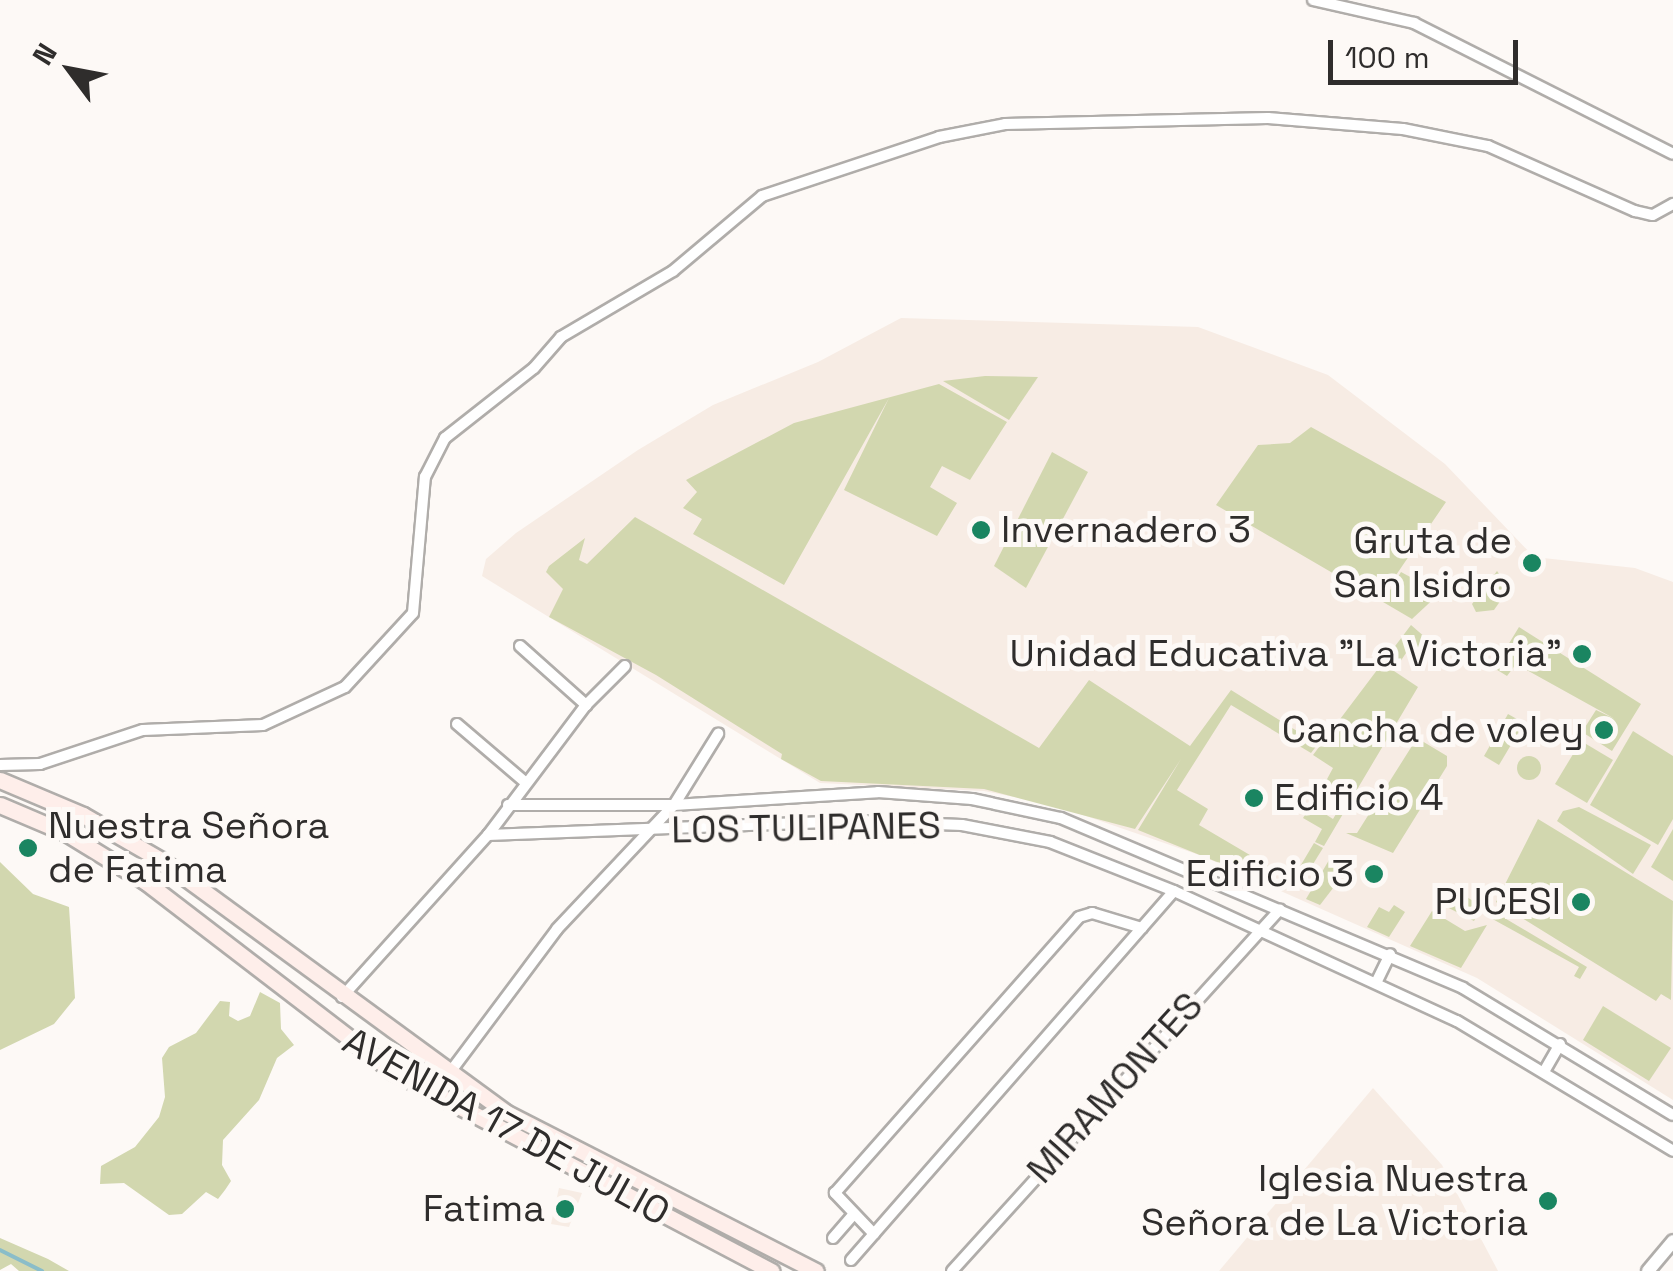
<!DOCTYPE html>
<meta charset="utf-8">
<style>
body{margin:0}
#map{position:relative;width:1673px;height:1271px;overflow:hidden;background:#fdf9f6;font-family:"Space Grotesk",sans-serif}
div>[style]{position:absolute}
.built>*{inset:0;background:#f7ece4}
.green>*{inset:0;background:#d2d7af}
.round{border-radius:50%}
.stream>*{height:4px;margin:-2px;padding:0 2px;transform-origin:2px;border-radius:2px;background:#8abdc9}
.roads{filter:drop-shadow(2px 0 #b0adaa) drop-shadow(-2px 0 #b0adaa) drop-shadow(0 2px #b0adaa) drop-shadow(0 -2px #b0adaa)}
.minor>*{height:10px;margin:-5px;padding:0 5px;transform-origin:5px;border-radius:5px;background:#fff}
.tertiary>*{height:12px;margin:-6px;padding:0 6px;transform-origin:6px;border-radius:6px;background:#fff}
.secondary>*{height:15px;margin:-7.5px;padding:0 7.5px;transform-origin:7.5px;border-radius:7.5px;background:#feeeea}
.dots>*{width:28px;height:28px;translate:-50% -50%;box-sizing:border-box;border:5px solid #fdf9f6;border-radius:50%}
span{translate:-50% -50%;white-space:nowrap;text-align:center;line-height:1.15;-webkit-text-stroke:10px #fdf9f6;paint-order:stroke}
.poi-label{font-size:38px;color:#2f2d2c}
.left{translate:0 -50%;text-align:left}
.right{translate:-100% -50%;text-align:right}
.street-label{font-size:38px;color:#2f2d2c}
.north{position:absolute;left:20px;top:20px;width:100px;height:100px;-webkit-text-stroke:8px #fdf9f6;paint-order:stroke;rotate:302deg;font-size:28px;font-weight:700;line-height:40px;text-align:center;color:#2f2d2c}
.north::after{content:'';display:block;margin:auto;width:35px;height:45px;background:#2f2d2c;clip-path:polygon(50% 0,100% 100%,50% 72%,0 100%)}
.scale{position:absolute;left:1328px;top:40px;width:190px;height:45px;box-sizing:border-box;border:5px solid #2f2d2c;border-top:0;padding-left:12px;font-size:30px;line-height:35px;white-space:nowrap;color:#2f2d2c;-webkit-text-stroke:8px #fdf9f6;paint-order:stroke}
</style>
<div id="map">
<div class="built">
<div style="clip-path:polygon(901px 318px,1198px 327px,1328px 375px,1445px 464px,1534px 557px,1635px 568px,1673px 582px,1673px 1100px,1477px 978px,1202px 856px,1054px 805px,984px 791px,820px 783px,482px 576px,486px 559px,516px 533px,638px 450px,713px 405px,818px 362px)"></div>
<div style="clip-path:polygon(1373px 1088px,1442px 1165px,1498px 1271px,1219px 1271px)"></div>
<div style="clip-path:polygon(559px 1188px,582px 1193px,569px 1227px,551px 1224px)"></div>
</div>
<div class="green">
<div style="clip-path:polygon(985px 376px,1038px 377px,1009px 420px,943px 381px)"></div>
<div style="clip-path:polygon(939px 384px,1007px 422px,970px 480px,942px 466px,930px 487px,957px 503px,937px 536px,844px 490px,889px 398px,784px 585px,693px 534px,702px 519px,683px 508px,697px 492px,686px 480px,794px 423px)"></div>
<div style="clip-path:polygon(1311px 427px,1446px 502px,1379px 600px,1216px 505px,1258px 445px,1290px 443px)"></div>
<div style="clip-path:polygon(1052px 452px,1088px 472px,1026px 588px,994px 566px)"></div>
<div style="clip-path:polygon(635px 517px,1039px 748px,1089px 680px,1190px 746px,1231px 690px,1318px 744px,1311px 753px,1231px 705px,1177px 790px,1208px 809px,1199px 825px,1272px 868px,1264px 881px,1138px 830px,1181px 759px,1135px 829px,984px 789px,821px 781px,781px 759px,782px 754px,656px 675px,549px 617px,563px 589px,546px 572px,549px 566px,585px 538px,579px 560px,587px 564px)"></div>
<div style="clip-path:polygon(1497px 571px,1504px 581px,1501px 600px,1494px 610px,1476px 612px,1472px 604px)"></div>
<div style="clip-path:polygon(1401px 572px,1440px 593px,1412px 619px,1383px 602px)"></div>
<div style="clip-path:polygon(1411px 625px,1434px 645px,1432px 660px,1410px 647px,1394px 671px,1418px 687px,1352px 798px,1326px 781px,1333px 768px,1313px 755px)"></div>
<div style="clip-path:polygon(1519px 627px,1641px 704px,1612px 751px,1582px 732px,1596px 710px,1615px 719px,1516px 664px,1507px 676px,1494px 668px)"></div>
<div style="clip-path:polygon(1508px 714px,1524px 723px,1499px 765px,1484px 756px)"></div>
<div style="clip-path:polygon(1633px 731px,1673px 756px,1673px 819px,1658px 845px,1590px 805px)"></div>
<div style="clip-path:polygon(1417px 738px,1447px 756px,1447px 766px,1393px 853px,1346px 833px,1357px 833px)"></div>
<div style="clip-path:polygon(1581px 741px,1613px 760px,1587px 803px,1555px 784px)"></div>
<div class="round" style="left:1517px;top:756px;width:24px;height:24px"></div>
<div style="clip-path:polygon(1320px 792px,1322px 812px,1333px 819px,1342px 804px,1347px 807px,1324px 846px,1315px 842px,1322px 829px,1303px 818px)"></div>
<div style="clip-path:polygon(1579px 807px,1651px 845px,1633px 874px,1557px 821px,1563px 811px)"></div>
<div style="clip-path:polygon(1538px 819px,1673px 901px,1671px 1000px,1661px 994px,1656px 1001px,1496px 902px)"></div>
<div style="clip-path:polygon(1673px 829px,1673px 881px,1651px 867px)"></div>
<div style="clip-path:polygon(1314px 843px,1323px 848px,1300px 885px,1292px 880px)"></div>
<div style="clip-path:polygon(1332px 855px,1347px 870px,1320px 905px,1306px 899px)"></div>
<div style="clip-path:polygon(0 862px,33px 894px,69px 907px,75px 998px,54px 1024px,0 1050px)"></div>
<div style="clip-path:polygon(1451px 887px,1481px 906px,1474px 921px,1441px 904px)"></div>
<div style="clip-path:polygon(1394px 905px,1405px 912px,1389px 937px,1367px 927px,1379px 907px,1389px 912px)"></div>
<div style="clip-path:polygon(1491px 910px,1587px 967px,1580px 979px,1574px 976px,1579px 967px,1487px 916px)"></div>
<div style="clip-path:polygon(1432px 911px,1465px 931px,1487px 925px,1461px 968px,1410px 946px)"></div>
<div style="clip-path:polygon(260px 992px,280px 1003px,281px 1029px,294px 1045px,277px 1058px,259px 1100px,223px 1140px,222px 1165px,231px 1181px,225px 1190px,218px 1199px,206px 1192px,182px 1214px,169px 1215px,124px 1183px,100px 1184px,101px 1166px,135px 1147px,159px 1117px,165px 1097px,162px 1058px,169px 1047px,196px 1033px,220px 1001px,230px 1002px,229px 1016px,238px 1021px,250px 1016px)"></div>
<div style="clip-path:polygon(1603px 1006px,1671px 1048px,1649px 1081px,1583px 1040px)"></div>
<div style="clip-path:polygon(0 1238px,48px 1259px,69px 1271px,19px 1271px,11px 1264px,0 1270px)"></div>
</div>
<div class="stream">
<div style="left:0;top:1250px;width:47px;rotate:26.6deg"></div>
</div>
<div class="roads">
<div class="minor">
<div style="left:1313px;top:0;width:104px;rotate:12.8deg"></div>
<div style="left:1414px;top:23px;width:290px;rotate:26.8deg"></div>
<div style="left:520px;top:646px;width:89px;rotate:41.8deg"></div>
<div style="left:457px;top:724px;width:89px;rotate:40.5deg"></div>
<div style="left:0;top:765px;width:40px;rotate:-1.4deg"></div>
<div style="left:40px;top:764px;width:108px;rotate:-18.3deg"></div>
<div style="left:143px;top:730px;width:120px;rotate:-2.4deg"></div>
<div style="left:263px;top:725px;width:90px;rotate:-24.9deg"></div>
<div style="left:345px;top:687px;width:100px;rotate:-47.4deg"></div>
<div style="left:413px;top:613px;width:137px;rotate:-85deg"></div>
<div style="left:425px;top:477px;width:44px;rotate:-62.9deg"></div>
<div style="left:445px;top:438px;width:113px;rotate:-38.2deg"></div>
<div style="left:534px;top:368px;width:41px;rotate:-48.9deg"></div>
<div style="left:561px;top:337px;width:130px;rotate:-30.5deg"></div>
<div style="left:673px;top:271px;width:116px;rotate:-40.1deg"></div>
<div style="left:762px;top:196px;width:187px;rotate:-18.4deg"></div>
<div style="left:939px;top:137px;width:67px;rotate:-11.1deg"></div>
<div style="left:1005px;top:124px;width:263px;rotate:-1.3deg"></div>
<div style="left:1268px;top:118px;width:135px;rotate:4.7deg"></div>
<div style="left:1403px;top:129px;width:87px;rotate:11.3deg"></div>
<div style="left:1488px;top:146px;width:161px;rotate:23.9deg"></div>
<div style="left:1635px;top:211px;width:18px;rotate:13deg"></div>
<div style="left:1653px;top:215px;width:23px;rotate:-29deg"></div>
<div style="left:508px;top:805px;width:166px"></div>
<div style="left:674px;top:805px;width:204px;rotate:-3.6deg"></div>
<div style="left:878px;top:792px;width:94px;rotate:4.3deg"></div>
<div style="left:972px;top:799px;width:91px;rotate:12.1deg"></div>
<div style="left:1061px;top:818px;width:436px;rotate:22.9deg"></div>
<div style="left:1463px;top:988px;width:245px;rotate:31.2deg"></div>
<div style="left:488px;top:835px;width:372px;rotate:-2.2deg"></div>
<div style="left:860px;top:821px;width:102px;rotate:2.2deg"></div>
<div style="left:962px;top:825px;width:90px;rotate:10.9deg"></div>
<div style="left:1050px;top:842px;width:133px;rotate:21.6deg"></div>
<div style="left:1174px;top:891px;width:311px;rotate:24.7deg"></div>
<div style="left:1457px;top:1021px;width:252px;rotate:31deg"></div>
<div style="left:1376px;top:983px;width:32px;rotate:-64deg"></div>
<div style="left:342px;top:997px;width:218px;rotate:-48deg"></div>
<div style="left:488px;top:835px;width:163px;rotate:-53deg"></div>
<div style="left:586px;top:705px;width:55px;rotate:-45deg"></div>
<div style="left:1545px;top:1070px;width:30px;rotate:-60deg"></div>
<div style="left:433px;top:1095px;width:207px;rotate:-53.2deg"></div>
<div style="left:557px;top:929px;width:170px;rotate:-46.7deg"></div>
<div style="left:674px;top:805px;width:84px;rotate:-58.2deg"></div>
<div style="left:874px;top:1234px;width:57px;rotate:-133.6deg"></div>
<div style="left:835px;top:1193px;width:368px;rotate:-48.5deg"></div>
<div style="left:1079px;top:917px;width:14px;rotate:-17deg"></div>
<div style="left:1092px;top:913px;width:52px;rotate:16.7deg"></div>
<div style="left:833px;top:1238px;width:30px;rotate:-49deg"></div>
<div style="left:851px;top:1260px;width:490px;rotate:-48.8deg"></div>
<div style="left:952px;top:1271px;width:488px;rotate:-47.8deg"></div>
</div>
<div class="tertiary">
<div style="left:1648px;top:1271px;width:39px;rotate:-50deg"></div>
</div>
<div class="secondary">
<div style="left:0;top:780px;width:90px;rotate:22.9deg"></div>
<div style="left:83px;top:815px;width:90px;rotate:30deg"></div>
<div style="left:161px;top:860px;width:426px;rotate:36.2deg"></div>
<div style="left:505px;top:1112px;width:349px;rotate:27.1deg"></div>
<div style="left:0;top:805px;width:72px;rotate:23deg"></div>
<div style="left:66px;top:833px;width:94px;rotate:31.5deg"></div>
<div style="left:146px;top:882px;width:310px;rotate:37.5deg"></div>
<div style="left:392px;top:1071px;width:429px;rotate:27.8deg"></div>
</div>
</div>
<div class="dots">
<div style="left:981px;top:530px;background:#1a8561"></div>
<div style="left:1532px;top:563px;background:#1a8561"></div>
<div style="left:1582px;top:654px;background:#1a8561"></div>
<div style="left:1604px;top:730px;background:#1a8561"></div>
<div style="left:1254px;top:798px;background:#1a8561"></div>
<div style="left:28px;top:848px;background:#1a8561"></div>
<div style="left:1374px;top:874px;background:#1a8561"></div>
<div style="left:1581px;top:902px;background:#1a8561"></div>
<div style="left:1548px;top:1201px;background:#1a8561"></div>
<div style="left:565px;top:1209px;background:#1a8561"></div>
</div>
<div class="poi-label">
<span class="left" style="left:1001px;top:530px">Invernadero 3</span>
<span class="right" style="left:1512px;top:563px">Gruta de<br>San Isidro</span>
<span class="right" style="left:1562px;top:654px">Unidad Educativa "La Victoria"</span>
<span class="right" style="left:1584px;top:730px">Cancha de voley</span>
<span class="left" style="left:1274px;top:798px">Edificio 4</span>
<span class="left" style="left:48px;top:848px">Nuestra Señora<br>de Fatima</span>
<span class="right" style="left:1354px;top:874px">Edificio 3</span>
<span class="right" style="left:1561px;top:902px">PUCESI</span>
<span class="right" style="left:1528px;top:1201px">Iglesia Nuestra<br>Señora de La Victoria</span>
<span class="right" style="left:545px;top:1209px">Fatima</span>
</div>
<div class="street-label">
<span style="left:806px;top:828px;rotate:-1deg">LOS TULIPANES</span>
<span style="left:1115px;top:1088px;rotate:-48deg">MIRAMONTES</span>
<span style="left:506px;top:1127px;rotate:29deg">AVENIDA 17 DE JULIO</span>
</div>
<div class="north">N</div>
<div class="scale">100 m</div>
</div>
